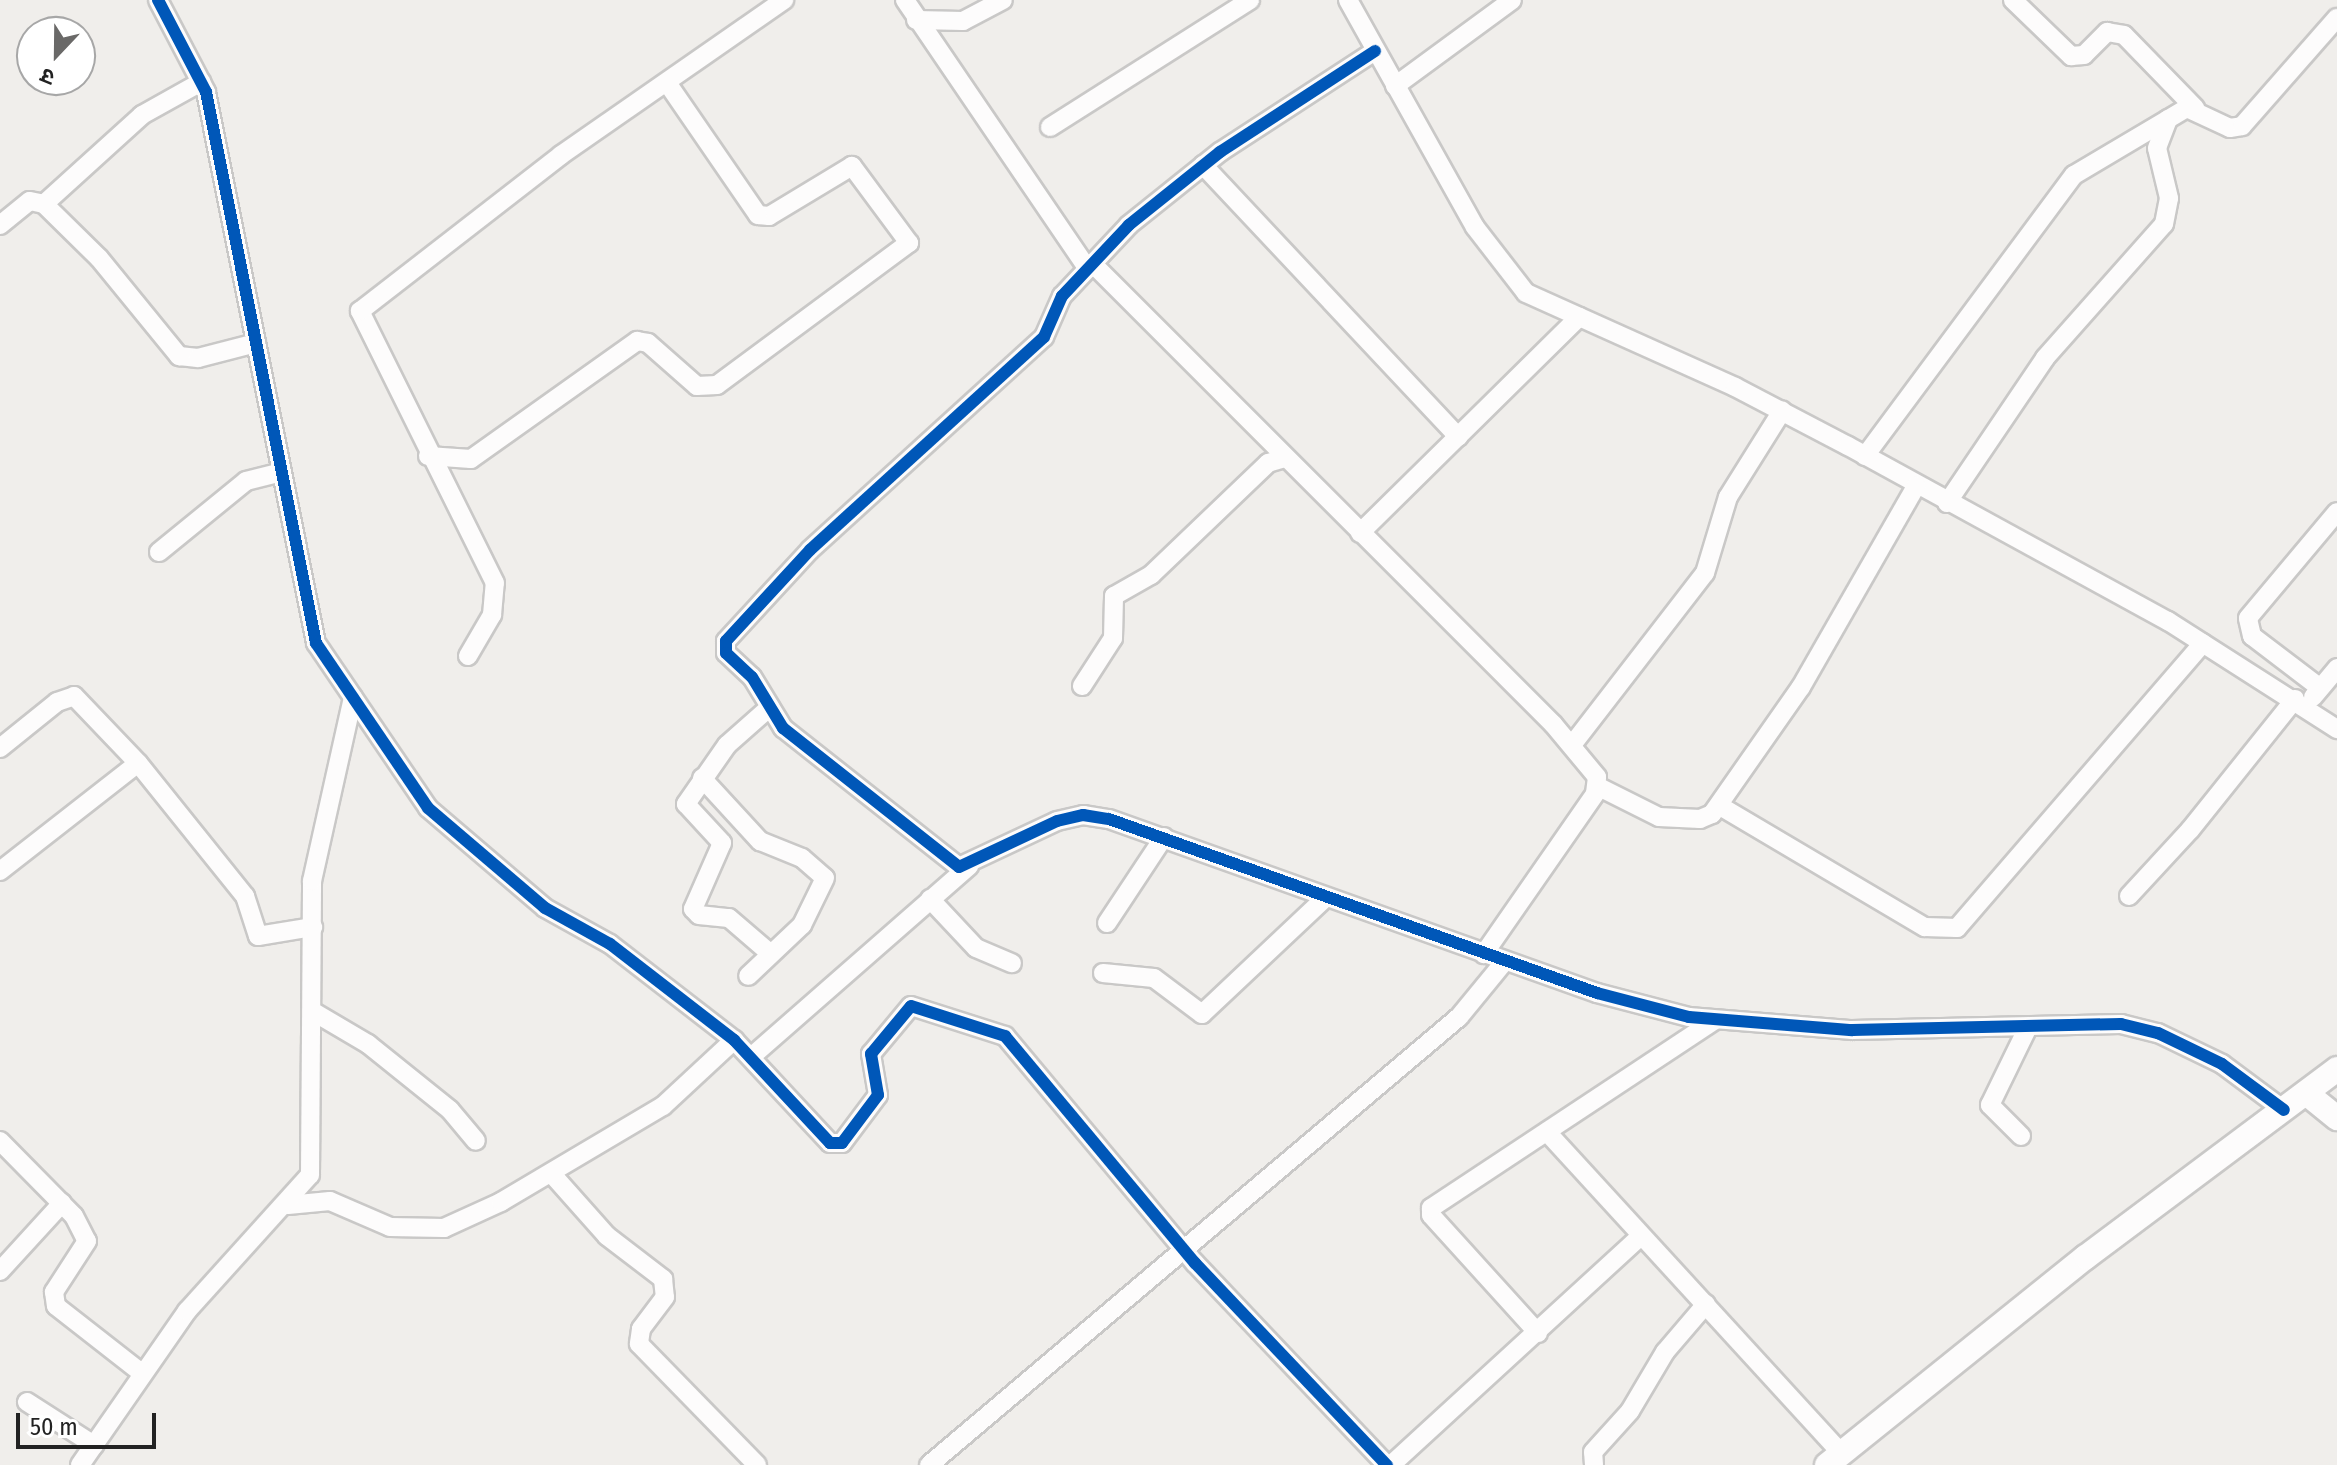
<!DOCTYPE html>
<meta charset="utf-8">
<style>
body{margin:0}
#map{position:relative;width:2337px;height:1465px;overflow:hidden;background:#f0eeeb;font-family:"Fira Sans Condensed","Noto Sans Devanagari",sans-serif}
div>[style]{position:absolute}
.roads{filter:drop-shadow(2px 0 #c9c8c7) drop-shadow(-2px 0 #c9c8c7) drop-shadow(0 2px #c9c8c7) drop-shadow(0 -2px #c9c8c7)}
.minor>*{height:18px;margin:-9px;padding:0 9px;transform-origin:9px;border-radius:9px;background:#fdfcfc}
.tertiary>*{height:24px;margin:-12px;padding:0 12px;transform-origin:12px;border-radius:12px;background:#fdfcfc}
.cycleway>*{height:12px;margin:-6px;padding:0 6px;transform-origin:6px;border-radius:6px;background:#0057b8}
span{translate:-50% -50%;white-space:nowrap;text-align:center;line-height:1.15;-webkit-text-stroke:7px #fff;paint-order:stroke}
.north{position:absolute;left:16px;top:16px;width:80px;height:80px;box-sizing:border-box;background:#fff;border:2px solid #a7a7a7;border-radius:50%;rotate:202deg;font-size:22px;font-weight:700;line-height:32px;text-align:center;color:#222}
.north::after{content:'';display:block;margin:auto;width:28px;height:36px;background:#6a6968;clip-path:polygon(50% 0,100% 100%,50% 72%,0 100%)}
.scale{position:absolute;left:16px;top:1413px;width:140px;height:36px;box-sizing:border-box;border:4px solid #222;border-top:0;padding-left:10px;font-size:24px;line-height:28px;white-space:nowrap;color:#222;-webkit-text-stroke:6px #fff;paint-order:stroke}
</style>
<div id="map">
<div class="roads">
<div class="minor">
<div style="left:158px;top:0;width:104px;rotate:62.4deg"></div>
<div style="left:206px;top:92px;width:562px;rotate:78.71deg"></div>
<div style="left:316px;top:643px;width:199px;rotate:55.8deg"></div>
<div style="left:428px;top:808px;width:154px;rotate:40.5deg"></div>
<div style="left:545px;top:908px;width:74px;rotate:29deg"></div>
<div style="left:610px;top:944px;width:157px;rotate:37.7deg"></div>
<div style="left:734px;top:1040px;width:141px;rotate:47deg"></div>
<div style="left:830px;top:1143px;width:12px"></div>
<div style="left:842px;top:1143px;width:60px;rotate:-53.1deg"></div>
<div style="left:878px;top:1095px;width:42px;rotate:-99.7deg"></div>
<div style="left:871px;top:1054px;width:62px;rotate:-50.2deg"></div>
<div style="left:911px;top:1006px;width:99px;rotate:17.7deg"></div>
<div style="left:1005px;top:1036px;width:296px;rotate:50.1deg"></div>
<div style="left:1195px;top:1263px;width:279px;rotate:46.5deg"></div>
<div style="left:905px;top:0;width:325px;rotate:55.8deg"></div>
<div style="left:1348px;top:0;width:260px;rotate:60.8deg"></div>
<div style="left:1475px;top:227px;width:83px;rotate:52.3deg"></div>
<div style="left:1526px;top:293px;width:229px;rotate:24.2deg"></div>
<div style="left:1735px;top:387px;width:127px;rotate:27.6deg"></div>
<div style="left:1848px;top:446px;width:365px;rotate:28.7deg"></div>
<div style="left:2168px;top:621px;width:201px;rotate:32.6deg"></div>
<div style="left:2013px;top:0;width:81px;rotate:44deg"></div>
<div style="left:2071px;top:56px;width:13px;rotate:-4deg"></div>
<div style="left:2084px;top:55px;width:33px;rotate:-45deg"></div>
<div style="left:2107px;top:32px;width:17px;rotate:10deg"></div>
<div style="left:2124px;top:35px;width:102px;rotate:45.8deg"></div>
<div style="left:916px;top:20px;width:47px;rotate:1.2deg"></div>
<div style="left:963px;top:21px;width:45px;rotate:-27.7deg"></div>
<div style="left:1375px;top:51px;width:185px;rotate:146.9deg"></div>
<div style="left:1220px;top:152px;width:117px;rotate:141.3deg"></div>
<div style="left:1129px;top:225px;width:98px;rotate:133.3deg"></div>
<div style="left:1062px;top:296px;width:45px;rotate:113.7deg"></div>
<div style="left:1044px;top:337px;width:316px;rotate:137.7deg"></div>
<div style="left:810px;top:550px;width:124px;rotate:132.7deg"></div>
<div style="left:726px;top:641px;width:12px;rotate:90deg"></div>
<div style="left:726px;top:653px;width:35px;rotate:43deg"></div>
<div style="left:752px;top:677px;width:60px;rotate:58.7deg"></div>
<div style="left:783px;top:728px;width:224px;rotate:38.3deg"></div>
<div style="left:959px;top:867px;width:108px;rotate:-25.1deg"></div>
<div style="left:1057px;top:821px;width:27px;rotate:-13deg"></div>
<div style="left:1083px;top:815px;width:26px;rotate:9deg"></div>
<div style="left:1109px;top:819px;width:518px;rotate:19.62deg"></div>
<div style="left:1597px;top:993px;width:95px;rotate:14.6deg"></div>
<div style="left:1689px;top:1017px;width:164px;rotate:4.6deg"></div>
<div style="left:1852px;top:1030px;width:269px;rotate:-1.3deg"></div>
<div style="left:2121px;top:1024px;width:38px;rotate:14deg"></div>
<div style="left:2158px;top:1033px;width:71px;rotate:25.8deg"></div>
<div style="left:2222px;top:1064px;width:77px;rotate:36.6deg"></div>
<div style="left:1395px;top:86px;width:145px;rotate:-36.3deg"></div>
<div style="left:1050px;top:127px;width:237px;rotate:-32.4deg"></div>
<div style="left:1203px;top:165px;width:373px;rotate:46.8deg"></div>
<div style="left:44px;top:204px;width:132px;rotate:-42.2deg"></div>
<div style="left:142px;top:115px;width:68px;rotate:-29.2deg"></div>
<div style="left:0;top:225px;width:38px;rotate:-39deg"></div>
<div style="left:30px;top:201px;width:14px;rotate:12deg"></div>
<div style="left:44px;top:204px;width:77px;rotate:44.5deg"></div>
<div style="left:99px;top:258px;width:127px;rotate:50.8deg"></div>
<div style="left:179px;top:356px;width:19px;rotate:6deg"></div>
<div style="left:198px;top:358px;width:60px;rotate:-14.5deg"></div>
<div style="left:1093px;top:264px;width:651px;rotate:45deg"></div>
<div style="left:1553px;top:724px;width:69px;rotate:50.3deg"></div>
<div style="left:1597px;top:777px;width:17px;rotate:97deg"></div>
<div style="left:1595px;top:794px;width:195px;rotate:124.8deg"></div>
<div style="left:428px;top:456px;width:43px;rotate:4deg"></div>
<div style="left:471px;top:459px;width:204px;rotate:-35.4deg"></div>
<div style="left:637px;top:341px;width:11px;rotate:10deg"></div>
<div style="left:648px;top:343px;width:65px;rotate:41.3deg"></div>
<div style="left:697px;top:386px;width:20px;rotate:-3deg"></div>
<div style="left:717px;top:385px;width:239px;rotate:-36.5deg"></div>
<div style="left:909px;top:243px;width:96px;rotate:-126.5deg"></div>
<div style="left:852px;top:166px;width:97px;rotate:148.9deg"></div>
<div style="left:769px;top:216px;width:11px;rotate:-175deg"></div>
<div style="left:758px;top:215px;width:159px;rotate:-124.5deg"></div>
<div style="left:1865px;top:456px;width:350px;rotate:-53.4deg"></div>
<div style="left:2074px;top:175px;width:131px;rotate:-30.7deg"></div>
<div style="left:2187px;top:108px;width:47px;rotate:24.9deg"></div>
<div style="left:2230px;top:128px;width:12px;rotate:-9deg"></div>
<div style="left:2242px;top:126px;width:144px;rotate:-48.7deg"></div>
<div style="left:1947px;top:503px;width:175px;rotate:-55.9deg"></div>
<div style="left:2045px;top:358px;width:179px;rotate:-48.4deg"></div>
<div style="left:2164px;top:224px;width:26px;rotate:-79deg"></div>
<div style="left:2169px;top:198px;width:51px;rotate:-103.5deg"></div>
<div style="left:2157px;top:148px;width:31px;rotate:-69deg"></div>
<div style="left:1360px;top:533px;width:308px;rotate:-44.6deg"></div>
<div style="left:159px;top:552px;width:112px;rotate:-39.2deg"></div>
<div style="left:246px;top:481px;width:37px;rotate:-14deg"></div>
<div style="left:468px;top:656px;width:48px;rotate:-59.7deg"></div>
<div style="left:492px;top:615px;width:32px;rotate:-85deg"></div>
<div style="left:495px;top:583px;width:304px;rotate:-116.4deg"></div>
<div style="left:360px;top:311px;width:254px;rotate:-37.8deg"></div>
<div style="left:561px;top:155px;width:272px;rotate:-34.8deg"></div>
<div style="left:1082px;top:686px;width:57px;rotate:-57.1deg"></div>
<div style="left:1113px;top:638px;width:42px;rotate:-88.6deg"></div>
<div style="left:1114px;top:596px;width:43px;rotate:-29.6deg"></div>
<div style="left:1151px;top:575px;width:162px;rotate:-43.7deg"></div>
<div style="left:1268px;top:463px;width:17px;rotate:-17deg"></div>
<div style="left:2319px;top:687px;width:84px;rotate:-142.7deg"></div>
<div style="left:2252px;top:636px;width:18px;rotate:-103deg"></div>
<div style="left:2248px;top:618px;width:138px;rotate:-50deg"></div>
<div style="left:2313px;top:697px;width:38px;rotate:-50deg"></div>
<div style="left:770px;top:707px;width:57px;rotate:138.5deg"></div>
<div style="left:727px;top:745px;width:72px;rotate:124.8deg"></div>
<div style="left:686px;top:804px;width:53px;rotate:47.3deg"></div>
<div style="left:722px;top:843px;width:72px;rotate:113.7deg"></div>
<div style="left:693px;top:909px;width:8px;rotate:45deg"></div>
<div style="left:699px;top:915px;width:30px;rotate:6deg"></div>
<div style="left:729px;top:918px;width:55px;rotate:40.6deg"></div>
<div style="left:1572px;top:745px;width:217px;rotate:-52.3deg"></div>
<div style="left:1705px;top:573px;width:79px;rotate:-73.2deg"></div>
<div style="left:1728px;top:497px;width:102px;rotate:-57.9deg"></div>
<div style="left:0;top:748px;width:73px;rotate:-38.9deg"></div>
<div style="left:57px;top:702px;width:18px;rotate:-19deg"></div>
<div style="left:74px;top:696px;width:93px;rotate:46.3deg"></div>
<div style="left:702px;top:778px;width:86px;rotate:47.4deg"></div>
<div style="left:760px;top:841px;width:45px;rotate:22deg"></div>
<div style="left:802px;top:858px;width:30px;rotate:41deg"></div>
<div style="left:825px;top:878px;width:52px;rotate:116.1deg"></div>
<div style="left:802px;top:925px;width:74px;rotate:136.6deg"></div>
<div style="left:1599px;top:787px;width:67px;rotate:26.6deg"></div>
<div style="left:1659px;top:817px;width:41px;rotate:2.8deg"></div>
<div style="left:1700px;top:819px;width:13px;rotate:-23deg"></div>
<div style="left:1712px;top:814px;width:155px;rotate:-55deg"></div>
<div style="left:1801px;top:687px;width:232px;rotate:-60.2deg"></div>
<div style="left:1720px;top:806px;width:238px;rotate:30.6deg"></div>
<div style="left:1925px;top:927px;width:32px;rotate:2deg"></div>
<div style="left:1957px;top:928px;width:376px;rotate:-49.2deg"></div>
<div style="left:0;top:871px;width:175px;rotate:-38deg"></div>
<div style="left:138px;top:763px;width:171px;rotate:51.2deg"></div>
<div style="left:245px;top:896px;width:42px;rotate:72deg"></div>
<div style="left:258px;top:936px;width:56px;rotate:-9.3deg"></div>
<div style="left:2129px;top:896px;width:90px;rotate:-47.3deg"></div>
<div style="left:2190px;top:830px;width:168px;rotate:-51.3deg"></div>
<div style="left:930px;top:899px;width:67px;rotate:46.8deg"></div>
<div style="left:976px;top:948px;width:39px;rotate:23deg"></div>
<div style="left:1107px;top:923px;width:103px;rotate:-56.5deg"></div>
<div style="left:1103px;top:973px;width:51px;rotate:5.6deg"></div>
<div style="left:1154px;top:978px;width:60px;rotate:36.9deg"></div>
<div style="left:1202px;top:1014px;width:169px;rotate:-43.3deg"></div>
<div style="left:312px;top:1011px;width:65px;rotate:30.5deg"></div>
<div style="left:368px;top:1044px;width:105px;rotate:38.8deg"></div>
<div style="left:450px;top:1110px;width:40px;rotate:50deg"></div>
<div style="left:751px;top:1057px;width:290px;rotate:-41.2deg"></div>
<div style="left:1547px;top:1132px;width:435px;rotate:47.5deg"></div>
<div style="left:2021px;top:1136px;width:44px;rotate:-135deg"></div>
<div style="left:1990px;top:1105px;width:87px;rotate:-64deg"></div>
<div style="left:0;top:1141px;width:105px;rotate:45.4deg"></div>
<div style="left:74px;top:1216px;width:28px;rotate:63deg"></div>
<div style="left:87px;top:1241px;width:61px;rotate:122.9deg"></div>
<div style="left:54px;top:1292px;width:14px;rotate:82deg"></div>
<div style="left:56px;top:1306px;width:110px;rotate:38deg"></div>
<div style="left:551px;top:1173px;width:84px;rotate:48.4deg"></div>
<div style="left:607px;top:1236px;width:71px;rotate:37.5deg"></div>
<div style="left:663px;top:1279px;width:18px;rotate:84deg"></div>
<div style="left:665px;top:1297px;width:40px;rotate:127deg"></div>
<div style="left:641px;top:1329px;width:15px;rotate:98deg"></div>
<div style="left:639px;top:1344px;width:169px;rotate:45.7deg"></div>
<div style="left:288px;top:1205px;width:42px;rotate:-5.4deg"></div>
<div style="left:330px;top:1201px;width:65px;rotate:23.4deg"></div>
<div style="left:390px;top:1227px;width:54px;rotate:1.1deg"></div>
<div style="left:444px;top:1228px;width:63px;rotate:-24.5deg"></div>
<div style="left:501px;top:1202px;width:188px;rotate:-30.7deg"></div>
<div style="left:663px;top:1106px;width:97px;rotate:-42.9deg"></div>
<div style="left:0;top:1271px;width:92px;rotate:-47.6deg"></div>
<div style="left:1538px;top:1333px;width:159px;rotate:-132.2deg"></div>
<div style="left:1431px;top:1215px;width:7px;rotate:-90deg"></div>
<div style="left:1431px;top:1208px;width:339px;rotate:-33.5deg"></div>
<div style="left:27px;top:1402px;width:80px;rotate:32.7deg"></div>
<div style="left:80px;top:1465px;width:188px;rotate:-55.2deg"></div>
<div style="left:187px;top:1311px;width:183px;rotate:-47.9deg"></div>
<div style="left:310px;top:1175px;width:294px;rotate:-89.6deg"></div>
<div style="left:312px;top:881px;width:188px;rotate:-77.4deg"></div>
<div style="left:929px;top:1465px;width:694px;rotate:-40.21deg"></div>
<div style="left:1459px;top:1017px;width:72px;rotate:-50.6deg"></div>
<div style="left:1391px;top:1465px;width:339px;rotate:-42.5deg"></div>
<div style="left:1594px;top:1465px;width:13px;rotate:-94deg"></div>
<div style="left:1593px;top:1452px;width:55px;rotate:-47.9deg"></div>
<div style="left:1630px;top:1411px;width:69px;rotate:-59.3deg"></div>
<div style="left:1665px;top:1352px;width:63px;rotate:-49.5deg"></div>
</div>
<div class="tertiary">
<div style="left:2306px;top:1093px;width:40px;rotate:39deg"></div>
<div style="left:1827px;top:1465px;width:332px;rotate:-38.8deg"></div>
<div style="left:2086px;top:1257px;width:314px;rotate:-36.8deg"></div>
</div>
</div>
<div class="cycleway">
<div style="left:158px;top:0;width:104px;rotate:62.4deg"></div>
<div style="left:206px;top:92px;width:562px;rotate:78.71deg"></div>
<div style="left:316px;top:643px;width:199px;rotate:55.8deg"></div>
<div style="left:428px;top:808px;width:154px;rotate:40.5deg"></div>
<div style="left:545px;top:908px;width:74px;rotate:29deg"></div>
<div style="left:610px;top:944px;width:157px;rotate:37.7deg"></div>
<div style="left:734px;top:1040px;width:141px;rotate:47deg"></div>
<div style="left:830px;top:1143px;width:12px"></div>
<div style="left:842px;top:1143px;width:60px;rotate:-53.1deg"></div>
<div style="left:878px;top:1095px;width:42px;rotate:-99.7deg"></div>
<div style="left:871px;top:1054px;width:62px;rotate:-50.2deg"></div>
<div style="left:911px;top:1006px;width:99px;rotate:17.7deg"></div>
<div style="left:1005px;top:1036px;width:296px;rotate:50.1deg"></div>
<div style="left:1195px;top:1263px;width:279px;rotate:46.5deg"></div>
<div style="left:1375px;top:51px;width:185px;rotate:146.9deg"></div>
<div style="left:1220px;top:152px;width:117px;rotate:141.3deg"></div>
<div style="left:1129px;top:225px;width:98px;rotate:133.3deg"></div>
<div style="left:1062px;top:296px;width:45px;rotate:113.7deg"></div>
<div style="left:1044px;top:337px;width:316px;rotate:137.7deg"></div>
<div style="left:810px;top:550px;width:124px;rotate:132.7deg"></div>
<div style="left:726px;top:641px;width:12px;rotate:90deg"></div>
<div style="left:726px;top:653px;width:35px;rotate:43deg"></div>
<div style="left:752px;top:677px;width:60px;rotate:58.7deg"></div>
<div style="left:783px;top:728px;width:224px;rotate:38.3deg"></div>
<div style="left:959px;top:867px;width:108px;rotate:-25.1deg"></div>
<div style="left:1057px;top:821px;width:27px;rotate:-13deg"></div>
<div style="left:1083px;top:815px;width:26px;rotate:9deg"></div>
<div style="left:1109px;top:819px;width:518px;rotate:19.62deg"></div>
<div style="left:1597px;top:993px;width:95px;rotate:14.6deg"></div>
<div style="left:1689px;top:1017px;width:164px;rotate:4.6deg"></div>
<div style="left:1852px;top:1030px;width:269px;rotate:-1.3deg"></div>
<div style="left:2121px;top:1024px;width:38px;rotate:14deg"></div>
<div style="left:2158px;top:1033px;width:71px;rotate:25.8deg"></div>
<div style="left:2222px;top:1064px;width:77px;rotate:36.6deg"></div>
</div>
<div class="north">उ</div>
<div class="scale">50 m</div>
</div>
